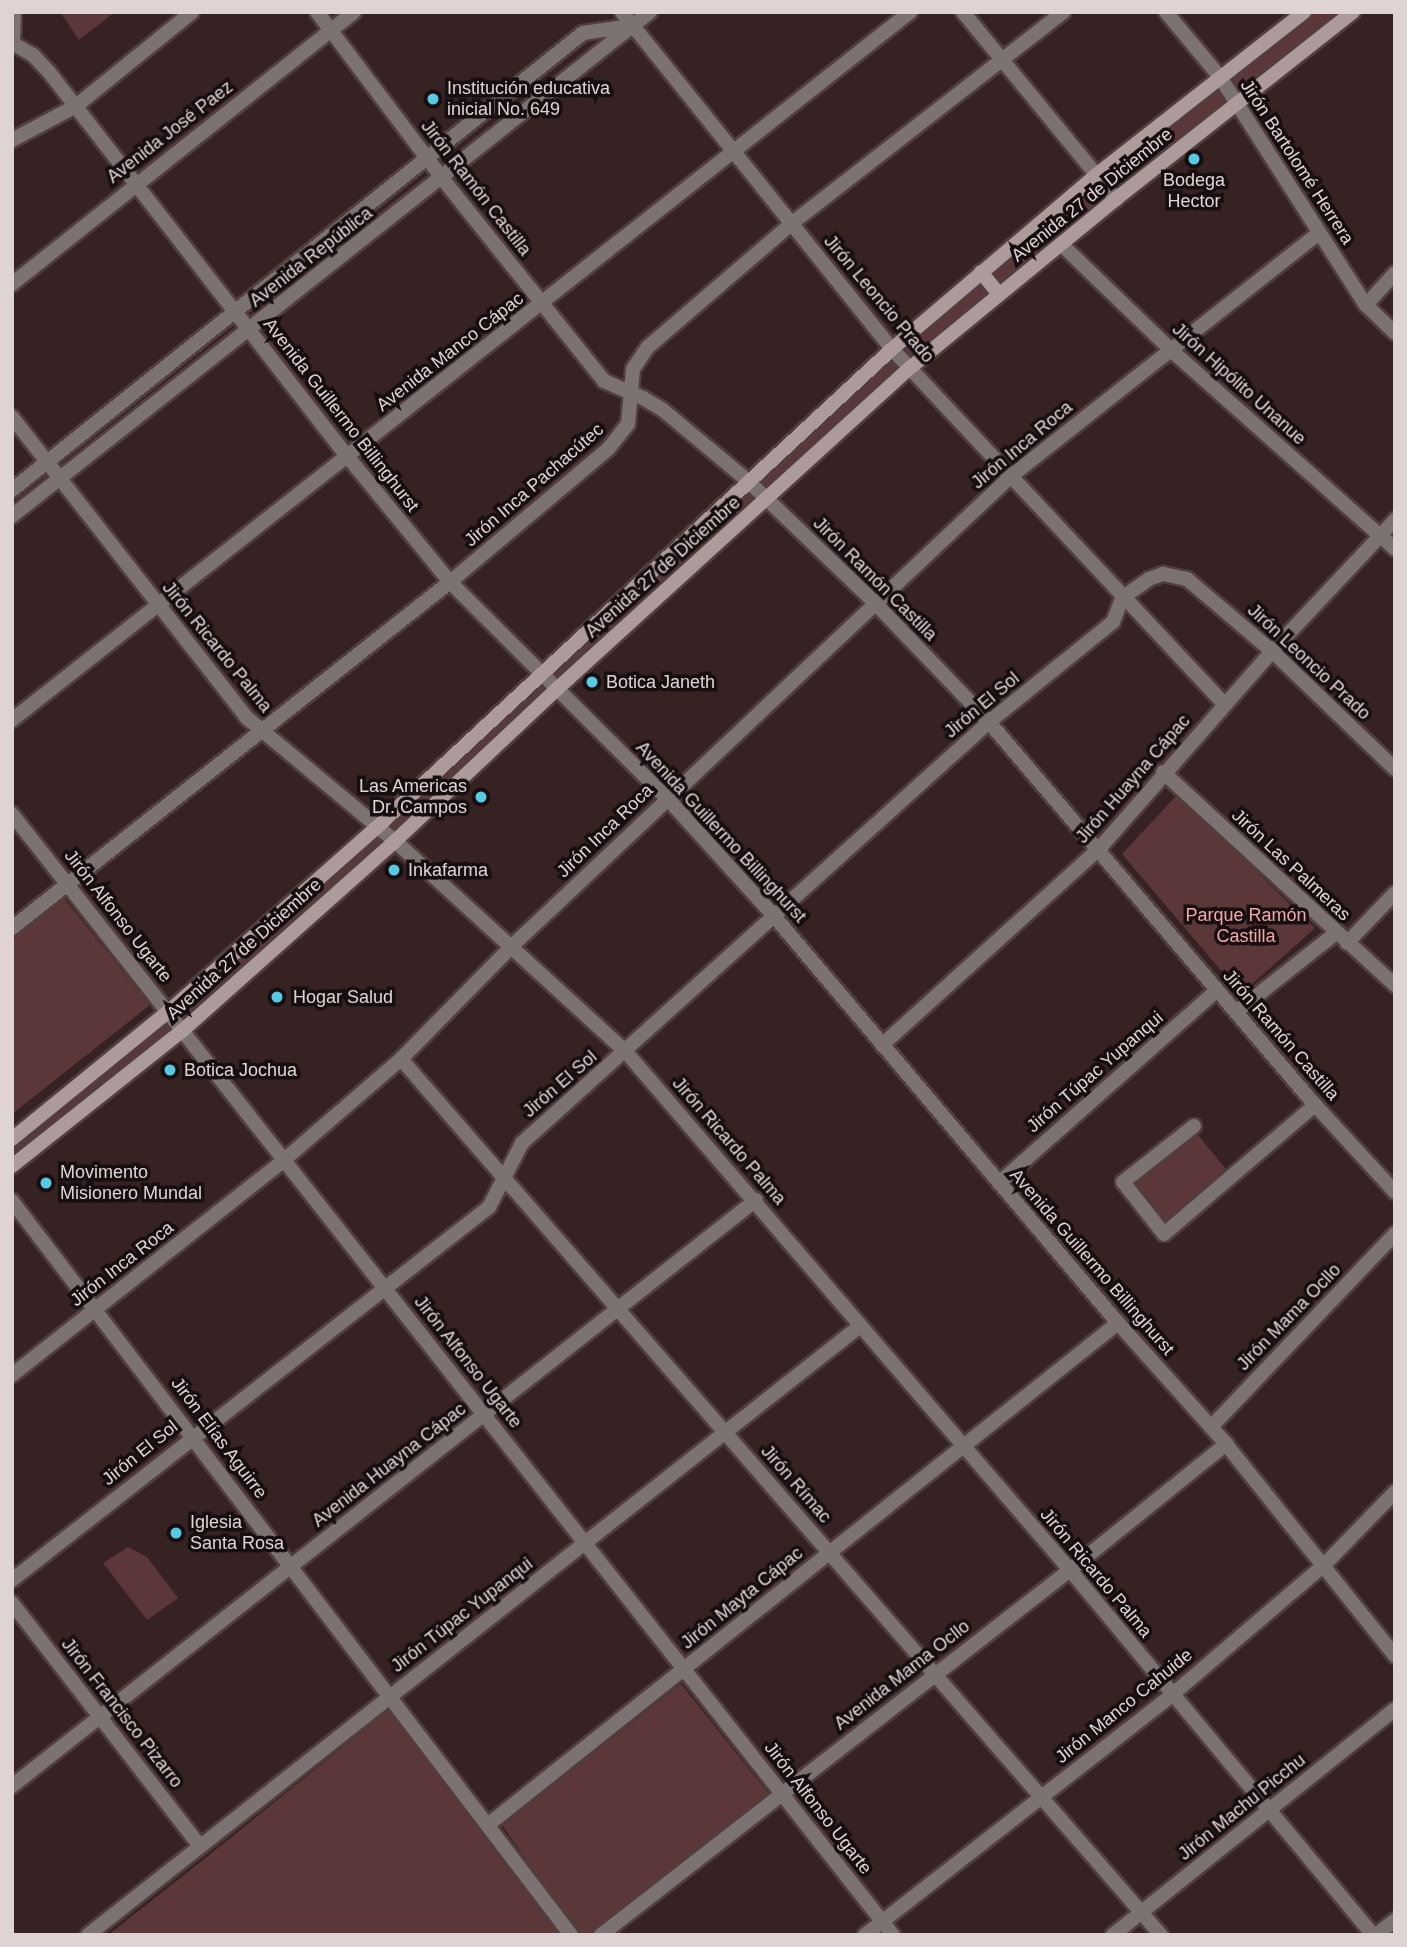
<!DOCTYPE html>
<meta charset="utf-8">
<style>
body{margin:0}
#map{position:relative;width:1407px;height:1947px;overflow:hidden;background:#362223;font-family:Helvetica,sans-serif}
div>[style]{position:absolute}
.green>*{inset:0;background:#5b3739}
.roads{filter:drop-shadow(2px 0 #513e3f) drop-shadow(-2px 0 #513e3f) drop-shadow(0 2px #513e3f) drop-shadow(0 -2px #513e3f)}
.street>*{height:14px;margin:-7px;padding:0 7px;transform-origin:7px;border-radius:7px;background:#7c7272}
.secondary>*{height:14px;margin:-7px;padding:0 7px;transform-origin:7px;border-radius:7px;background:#ad9b9c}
.dots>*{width:19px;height:19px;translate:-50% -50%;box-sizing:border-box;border:4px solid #170e0f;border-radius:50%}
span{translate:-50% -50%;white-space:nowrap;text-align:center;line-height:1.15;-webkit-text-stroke:7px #170e0f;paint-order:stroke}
.poi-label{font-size:18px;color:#e0d3d3}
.left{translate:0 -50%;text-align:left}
.right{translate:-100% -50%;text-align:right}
.street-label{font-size:18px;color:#e0d3d3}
.park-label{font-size:18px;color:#f2a8ab}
.frame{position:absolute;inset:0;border:14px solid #e0d3d3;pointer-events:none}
</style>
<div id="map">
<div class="green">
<div style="clip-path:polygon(60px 12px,115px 12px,79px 40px)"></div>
<div style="clip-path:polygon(1312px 12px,1346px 12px,1239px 96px,1227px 79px)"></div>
<div style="clip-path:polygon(1218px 85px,1230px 103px,909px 363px,897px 348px,1096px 180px)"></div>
<div style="clip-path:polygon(890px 355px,900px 370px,766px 494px,754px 481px)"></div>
<div style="clip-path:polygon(748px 488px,757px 500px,559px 681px,551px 672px)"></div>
<div style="clip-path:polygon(544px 680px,551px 689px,395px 835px,384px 826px)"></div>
<div style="clip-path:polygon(1177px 795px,1315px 928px,1241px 994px,1122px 854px)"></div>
<div style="clip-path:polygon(378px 833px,387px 842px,185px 1022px,176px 1011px)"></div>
<div style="clip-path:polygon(64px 898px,150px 1005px,12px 1114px,12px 940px)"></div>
<div style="clip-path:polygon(169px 1018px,175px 1028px,12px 1159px,12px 1146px)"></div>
<div style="clip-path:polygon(1194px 1130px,1229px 1173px,1164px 1225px,1129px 1182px)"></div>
<div style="clip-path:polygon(128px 1547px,147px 1557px,178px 1598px,147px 1620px,103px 1563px)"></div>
<div style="clip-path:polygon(681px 1684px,769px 1794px,590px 1935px,578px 1935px,502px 1825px)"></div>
<div style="clip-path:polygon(392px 1707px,561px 1935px,108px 1935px,208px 1856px)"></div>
</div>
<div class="roads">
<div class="street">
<div style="left:317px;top:12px;width:208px;rotate:53deg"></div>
<div style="left:442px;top:178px;width:260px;rotate:51.4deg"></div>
<div style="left:604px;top:381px;width:43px;rotate:23.6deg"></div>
<div style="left:643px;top:398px;width:23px;rotate:31deg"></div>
<div style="left:663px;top:410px;width:111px;rotate:39.9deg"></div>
<div style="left:748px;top:481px;width:176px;rotate:43.8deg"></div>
<div style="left:875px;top:603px;width:165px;rotate:46.2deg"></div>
<div style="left:989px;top:722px;width:503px;rotate:49.6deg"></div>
<div style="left:1315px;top:1105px;width:118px;rotate:47.4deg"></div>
<div style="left:622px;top:12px;width:432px;rotate:51.3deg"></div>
<div style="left:892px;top:349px;width:486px;rotate:46.9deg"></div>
<div style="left:963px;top:12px;width:242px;rotate:50.7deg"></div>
<div style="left:1166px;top:12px;width:85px;rotate:50.3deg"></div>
<div style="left:1220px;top:77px;width:271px;rotate:57.4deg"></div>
<div style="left:1366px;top:305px;width:40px;rotate:44deg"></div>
<div style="left:12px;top:43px;width:24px;rotate:30deg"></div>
<div style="left:33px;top:55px;width:23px;rotate:47deg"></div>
<div style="left:49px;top:72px;width:487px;rotate:52.2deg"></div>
<div style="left:348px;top:457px;width:161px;rotate:50.8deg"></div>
<div style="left:450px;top:582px;width:306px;rotate:44.9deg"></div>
<div style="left:667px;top:798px;width:159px;rotate:47.8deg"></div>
<div style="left:774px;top:916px;width:533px;rotate:49.8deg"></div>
<div style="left:1118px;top:1323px;width:162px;rotate:48.2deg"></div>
<div style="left:1226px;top:1444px;width:271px;rotate:51.4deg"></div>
<div style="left:13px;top:43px;width:31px;rotate:-88deg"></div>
<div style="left:12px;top:140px;width:72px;rotate:-28deg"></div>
<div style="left:76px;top:106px;width:149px;rotate:-39deg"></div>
<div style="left:1061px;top:244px;width:153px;rotate:43.9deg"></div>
<div style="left:1171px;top:350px;width:300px;rotate:41.6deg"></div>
<div style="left:12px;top:284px;width:437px;rotate:-38.5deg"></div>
<div style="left:1366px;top:305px;width:43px;rotate:-47.8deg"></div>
<div style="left:12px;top:417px;width:380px;rotate:52deg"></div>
<div style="left:246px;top:717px;width:194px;rotate:39.8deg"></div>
<div style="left:395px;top:841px;width:313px;rotate:42.4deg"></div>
<div style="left:626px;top:1052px;width:682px;rotate:49.4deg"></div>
<div style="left:1070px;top:1570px;width:474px;rotate:50.3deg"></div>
<div style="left:12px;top:490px;width:731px;rotate:-38.67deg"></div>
<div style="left:583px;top:33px;width:49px;rotate:-8.3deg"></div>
<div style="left:12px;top:516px;width:813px;rotate:-38.31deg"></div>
<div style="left:1122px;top:598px;width:33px;rotate:-35deg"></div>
<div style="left:1149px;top:579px;width:15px;rotate:-20deg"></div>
<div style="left:1163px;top:574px;width:25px;rotate:12deg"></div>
<div style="left:1187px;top:579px;width:111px;rotate:40.3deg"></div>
<div style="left:1272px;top:651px;width:170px;rotate:43.8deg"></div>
<div style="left:12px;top:720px;width:1144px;rotate:-38.25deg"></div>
<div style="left:1163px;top:772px;width:315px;rotate:42.6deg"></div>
<div style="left:12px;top:814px;width:1426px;rotate:51.84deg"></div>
<div style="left:12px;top:928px;width:558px;rotate:-38.31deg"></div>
<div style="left:450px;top:582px;width:208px;rotate:-40.1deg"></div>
<div style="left:609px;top:448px;width:31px;rotate:-52deg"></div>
<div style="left:628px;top:424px;width:55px;rotate:-84.8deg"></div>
<div style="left:633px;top:369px;width:27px;rotate:-56deg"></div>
<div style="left:648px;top:347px;width:189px;rotate:-40.7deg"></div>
<div style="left:791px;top:224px;width:345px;rotate:-37.9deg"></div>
<div style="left:1347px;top:943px;width:69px;rotate:-46.2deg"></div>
<div style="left:1236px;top:1012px;width:127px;rotate:-38.3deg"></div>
<div style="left:882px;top:1045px;width:291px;rotate:-42.1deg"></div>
<div style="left:1098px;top:850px;width:264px;rotate:-48.8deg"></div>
<div style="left:1272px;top:651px;width:180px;rotate:-46.8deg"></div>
<div style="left:401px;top:1059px;width:1160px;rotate:49.06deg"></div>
<div style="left:1194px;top:1126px;width:90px;rotate:141.7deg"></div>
<div style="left:1123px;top:1182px;width:66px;rotate:51.7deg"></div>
<div style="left:1164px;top:1234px;width:199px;rotate:-40.5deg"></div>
<div style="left:999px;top:1183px;width:291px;rotate:-41.5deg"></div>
<div style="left:12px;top:1201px;width:923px;rotate:52.71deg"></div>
<div style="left:12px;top:1375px;width:347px;rotate:-38.3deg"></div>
<div style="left:284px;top:1160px;width:155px;rotate:-40.8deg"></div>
<div style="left:401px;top:1059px;width:158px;rotate:-45.5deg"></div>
<div style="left:512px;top:946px;width:684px;rotate:-43.28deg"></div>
<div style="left:1010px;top:477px;width:394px;rotate:-38.3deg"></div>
<div style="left:1211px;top:1427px;width:267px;rotate:-46.4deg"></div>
<div style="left:12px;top:1580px;width:606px;rotate:-38.02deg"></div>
<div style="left:489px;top:1207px;width:72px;rotate:-62.7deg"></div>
<div style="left:522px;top:1143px;width:629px;rotate:-42.03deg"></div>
<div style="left:989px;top:722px;width:159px;rotate:-38.9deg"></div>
<div style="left:1113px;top:622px;width:26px;rotate:-69deg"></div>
<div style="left:12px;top:1603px;width:307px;rotate:52.3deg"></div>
<div style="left:12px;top:1786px;width:947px;rotate:-38.23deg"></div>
<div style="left:489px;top:1824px;width:804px;rotate:-38.54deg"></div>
<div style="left:88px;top:1935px;width:983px;rotate:-38.27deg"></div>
<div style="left:601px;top:1935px;width:594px;rotate:-37.89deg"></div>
<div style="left:1070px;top:1570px;width:201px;rotate:-38.9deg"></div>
<div style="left:865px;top:1935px;width:391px;rotate:-38deg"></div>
<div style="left:1173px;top:1694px;width:197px;rotate:-40.5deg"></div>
<div style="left:1323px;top:1566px;width:103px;rotate:-45.8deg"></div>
<div style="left:1113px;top:1935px;width:361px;rotate:-38.7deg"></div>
<div style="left:1376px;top:1935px;width:24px;rotate:-38deg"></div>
</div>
<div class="secondary">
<div style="left:981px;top:272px;width:28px;rotate:51deg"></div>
<div style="left:12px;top:1139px;width:203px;rotate:-39.2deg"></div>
<div style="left:169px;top:1011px;width:278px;rotate:-41.5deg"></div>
<div style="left:377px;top:827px;width:703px;rotate:-42.87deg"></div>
<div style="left:892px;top:349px;width:267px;rotate:-40.4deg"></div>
<div style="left:1095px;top:176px;width:266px;rotate:-38.1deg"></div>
<div style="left:12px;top:1166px;width:218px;rotate:-38.5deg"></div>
<div style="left:183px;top:1030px;width:284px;rotate:-41.7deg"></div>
<div style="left:395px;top:841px;width:224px;rotate:-43.2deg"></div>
<div style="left:558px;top:688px;width:476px;rotate:-42.3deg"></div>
<div style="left:910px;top:368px;width:266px;rotate:-39.4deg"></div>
<div style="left:1116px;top:199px;width:302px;rotate:-38.3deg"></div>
</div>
</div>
<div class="dots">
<div style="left:433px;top:99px;background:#58c9e3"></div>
<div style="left:1194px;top:159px;background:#58c9e3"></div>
<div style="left:592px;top:682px;background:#58c9e3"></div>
<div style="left:481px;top:797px;background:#58c9e3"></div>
<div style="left:394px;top:870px;background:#58c9e3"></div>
<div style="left:277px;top:997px;background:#58c9e3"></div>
<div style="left:170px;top:1070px;background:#58c9e3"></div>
<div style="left:46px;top:1183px;background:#58c9e3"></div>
<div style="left:176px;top:1533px;background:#58c9e3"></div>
</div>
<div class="poi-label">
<span class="left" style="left:447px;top:99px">Institución educativa<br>inicial No. 649</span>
<span style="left:1194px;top:191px">Bodega<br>Hector</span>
<span class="left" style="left:606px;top:682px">Botica Janeth</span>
<span class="right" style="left:467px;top:797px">Las Americas<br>Dr. Campos</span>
<span class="left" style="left:408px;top:870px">Inkafarma</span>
<span class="left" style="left:293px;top:997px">Hogar Salud</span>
<span class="left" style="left:184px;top:1070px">Botica Jochua</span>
<span class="left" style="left:60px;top:1183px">Movimento<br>Misionero Mundal</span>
<span class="left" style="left:190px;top:1533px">Iglesia<br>Santa Rosa</span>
</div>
<div class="street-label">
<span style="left:170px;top:132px;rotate:-38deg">Avenida José Paez</span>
<span style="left:1297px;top:162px;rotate:57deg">Jirón Bartolomé Herrera</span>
<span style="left:476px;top:188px;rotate:52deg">Jirón Ramón Castilla</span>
<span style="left:1092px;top:195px;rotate:-39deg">Avenida 27 de Diciembre</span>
<span style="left:311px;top:257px;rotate:-38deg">Avenida República</span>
<span style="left:879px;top:299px;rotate:50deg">Jirón Leoncio Prado</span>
<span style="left:450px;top:352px;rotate:-38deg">Avenida Manco Cápac</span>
<span style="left:1239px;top:384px;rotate:42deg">Jirón Hipólito Unanue</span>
<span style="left:341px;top:415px;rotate:52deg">Avenida Guillermo Billinghurst</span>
<span style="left:1022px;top:445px;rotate:-40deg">Jirón Inca Roca</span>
<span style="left:534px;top:485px;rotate:-41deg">Jirón Inca Pachacútec</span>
<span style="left:663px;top:567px;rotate:-42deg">Avenida 27 de Diciembre</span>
<span style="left:875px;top:579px;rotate:45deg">Jirón Ramón Castilla</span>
<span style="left:217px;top:647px;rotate:51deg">Jirón Ricardo Palma</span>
<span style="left:1309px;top:662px;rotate:43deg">Jirón Leoncio Prado</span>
<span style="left:982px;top:705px;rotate:-40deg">Jirón El Sol</span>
<span style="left:1133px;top:779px;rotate:-49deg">Jirón Huayna Cápac</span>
<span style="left:605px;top:831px;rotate:-44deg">Jirón Inca Roca</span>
<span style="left:721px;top:832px;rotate:47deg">Avenida Guillermo Billinghurst</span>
<span style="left:1291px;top:865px;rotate:43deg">Jirón Las Palmeras</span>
<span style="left:118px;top:916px;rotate:52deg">Jirón Alfonso Ugarte</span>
<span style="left:244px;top:949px;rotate:-42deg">Avenida 27 de Diciembre</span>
<span style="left:1281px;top:1035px;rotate:49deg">Jirón Ramón Castilla</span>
<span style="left:1095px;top:1072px;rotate:-41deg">Jirón Túpac Yupanqui</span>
<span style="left:560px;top:1084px;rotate:-41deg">Jirón El Sol</span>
<span style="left:729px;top:1141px;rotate:49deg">Jirón Ricardo Palma</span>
<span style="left:1092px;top:1262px;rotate:49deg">Avenida Guillermo Billinghurst</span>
<span style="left:122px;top:1264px;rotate:-38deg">Jirón Inca Roca</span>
<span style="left:1289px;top:1317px;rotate:-46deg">Jirón Mama Ocllo</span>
<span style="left:468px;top:1362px;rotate:52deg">Jirón Alfonso Ugarte</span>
<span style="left:219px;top:1438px;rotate:53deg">Jirón Elías Aguirre</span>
<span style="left:140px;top:1453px;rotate:-39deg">Jirón El Sol</span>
<span style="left:389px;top:1465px;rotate:-38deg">Avenida Huayna Cápac</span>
<span style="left:796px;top:1484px;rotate:49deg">Jirón Rímac</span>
<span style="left:1096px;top:1573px;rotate:50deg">Jirón Ricardo Palma</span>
<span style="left:742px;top:1598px;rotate:-39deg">Jirón Mayta Cápac</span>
<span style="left:462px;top:1615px;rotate:-38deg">Jirón Túpac Yupanqui</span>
<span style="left:902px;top:1675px;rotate:-38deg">Avenida Mama Ocllo</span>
<span style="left:1124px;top:1706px;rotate:-39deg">Jirón Manco Cahuide</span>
<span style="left:122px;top:1713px;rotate:52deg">Jirón Francisco Pizarro</span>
<span style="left:1242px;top:1807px;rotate:-39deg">Jirón Machu Picchu</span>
<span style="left:818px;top:1808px;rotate:52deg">Jirón Alfonso Ugarte</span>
</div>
<div class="park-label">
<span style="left:1246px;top:926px">Parque Ramón<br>Castilla</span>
</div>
<div class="frame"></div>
</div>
